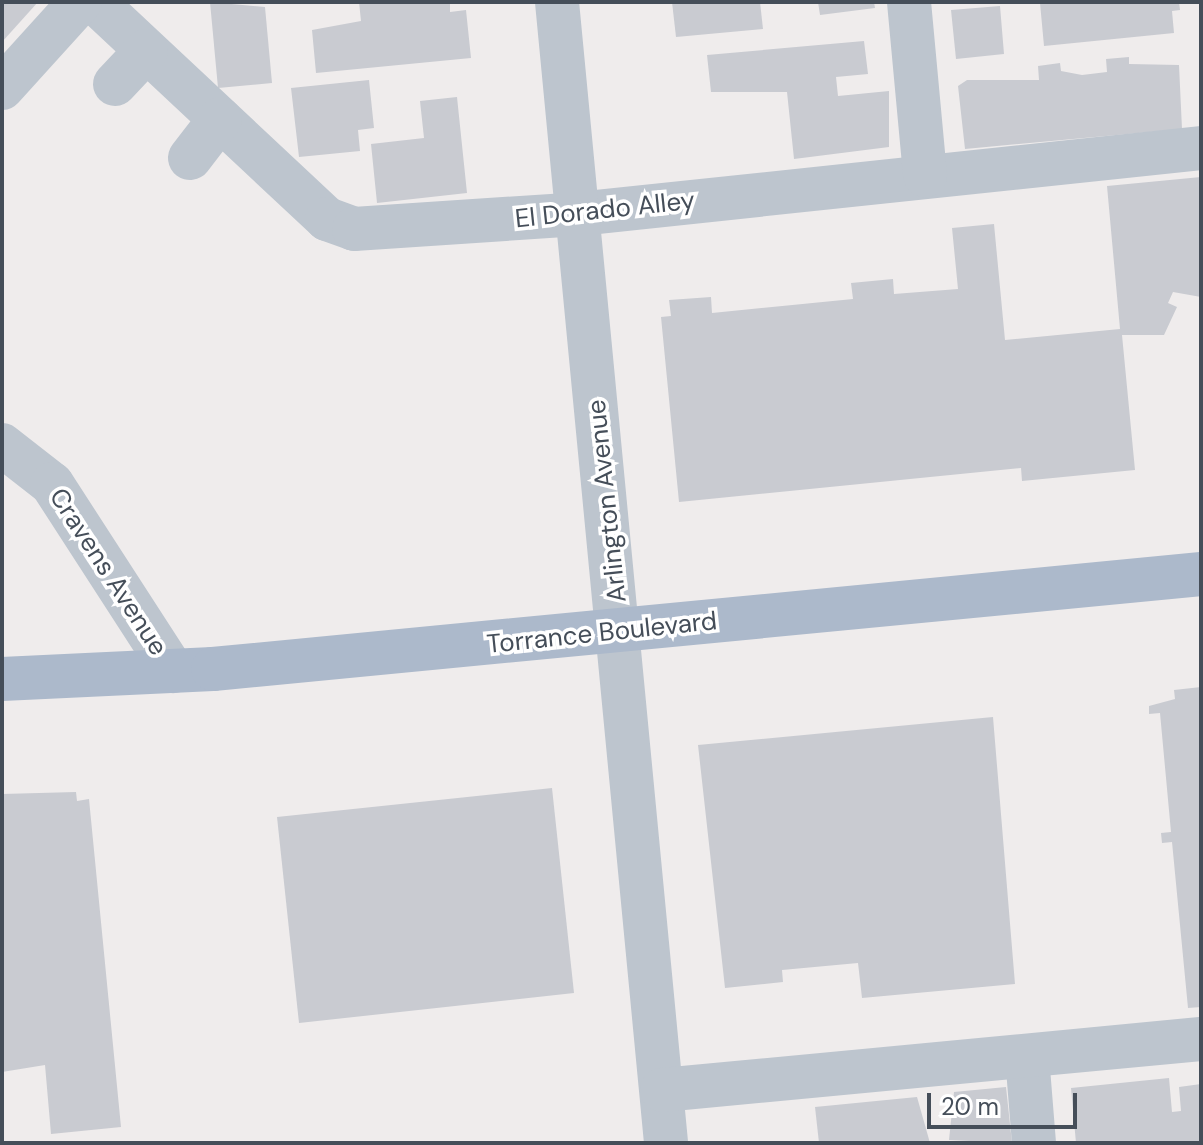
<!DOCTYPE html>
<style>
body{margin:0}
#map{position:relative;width:1203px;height:1145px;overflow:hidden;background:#efecec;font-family:"DM Sans",sans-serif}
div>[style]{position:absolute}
.building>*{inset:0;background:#c9cbd1}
.minor>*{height:44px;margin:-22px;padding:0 22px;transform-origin:22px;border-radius:22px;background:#bdc5ce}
.major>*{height:44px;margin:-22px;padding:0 22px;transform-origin:22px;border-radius:22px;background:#acb9cb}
span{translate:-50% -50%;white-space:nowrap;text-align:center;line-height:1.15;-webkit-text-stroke:7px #fff;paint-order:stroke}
.street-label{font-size:26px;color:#454e59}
.frame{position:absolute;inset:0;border:4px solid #454e59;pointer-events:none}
.scale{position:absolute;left:927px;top:1093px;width:150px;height:36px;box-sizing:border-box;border:4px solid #454e59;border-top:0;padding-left:10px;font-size:24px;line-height:28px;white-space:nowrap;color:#454e59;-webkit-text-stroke:6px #fff;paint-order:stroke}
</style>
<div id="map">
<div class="building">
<div style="clip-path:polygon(2px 2px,38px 2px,2px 42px)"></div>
<div style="clip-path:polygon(210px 2px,265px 7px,272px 83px,218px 88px)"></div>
<div style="clip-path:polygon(359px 2px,450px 2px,450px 12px,466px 10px,471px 58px,316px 73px,312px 30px,361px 21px)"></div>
<div style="clip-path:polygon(672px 2px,760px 2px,763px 29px,676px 37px)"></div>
<div style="clip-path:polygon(818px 2px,874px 2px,875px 8px,820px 15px)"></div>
<div style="clip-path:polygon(1179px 2px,1180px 10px,1172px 11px,1174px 33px,1044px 46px,1040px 3px)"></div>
<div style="clip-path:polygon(1000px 6px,1004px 54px,956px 59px,951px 10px)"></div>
<div style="clip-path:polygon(864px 41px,868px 74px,836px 77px,838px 96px,889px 91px,889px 147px,794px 159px,787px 92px,711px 92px,707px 55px)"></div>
<div style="clip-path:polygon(1129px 57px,1129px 64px,1179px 65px,1182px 129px,965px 149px,958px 86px,967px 80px,1039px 80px,1038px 66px,1060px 63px,1061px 71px,1082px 75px,1107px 72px,1106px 59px)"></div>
<div style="clip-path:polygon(369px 80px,374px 128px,358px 130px,360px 151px,299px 157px,291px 88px)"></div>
<div style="clip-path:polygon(457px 97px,467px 193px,377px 203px,371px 144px,424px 138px,420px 101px)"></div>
<div style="clip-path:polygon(1201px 177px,1201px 297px,1173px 292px,1168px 303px,1177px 307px,1164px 335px,1122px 335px,1135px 470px,1022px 481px,1021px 468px,679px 502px,661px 317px,671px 316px,669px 300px,711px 297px,712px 313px,853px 299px,851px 283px,893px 279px,894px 294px,958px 289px,952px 228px,994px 224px,1005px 340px,1120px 329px,1107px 186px)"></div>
<div style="clip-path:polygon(1201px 687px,1201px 1007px,1188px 1008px,1172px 842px,1162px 843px,1161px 833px,1171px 832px,1160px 713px,1149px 714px,1149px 706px,1175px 699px,1174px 690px)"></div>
<div style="clip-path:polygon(993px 717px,1015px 984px,862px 998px,858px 963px,782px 970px,783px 982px,725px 988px,698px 745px)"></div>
<div style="clip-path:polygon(552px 788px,574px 993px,299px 1023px,277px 817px)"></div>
<div style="clip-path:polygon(76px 792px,77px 801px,89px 799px,121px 1127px,51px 1134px,45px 1065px,2px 1072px,2px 794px)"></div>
<div style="clip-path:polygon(1169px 1078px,1172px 1112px,1181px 1111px,1179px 1087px,1201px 1084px,1201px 1142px,1076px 1143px,1071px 1088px)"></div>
<div style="clip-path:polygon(1006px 1087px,1012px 1143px,949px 1140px,954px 1092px)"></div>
<div style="clip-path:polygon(917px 1097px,930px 1143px,819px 1143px,815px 1107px)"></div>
</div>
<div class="minor">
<div style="left:95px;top:2px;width:318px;rotate:43.1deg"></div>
<div style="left:327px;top:219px;width:29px;rotate:20deg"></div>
<div style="left:354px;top:229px;width:225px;rotate:-3.8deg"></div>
<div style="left:578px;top:214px;width:626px;rotate:-6.05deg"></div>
<div style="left:557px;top:2px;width:1146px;rotate:84.54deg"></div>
<div style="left:909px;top:2px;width:174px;rotate:84.7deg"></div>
<div style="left:115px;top:84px;width:45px;rotate:-46.8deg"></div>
<div style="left:2px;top:88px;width:116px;rotate:-47.8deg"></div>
<div style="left:190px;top:158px;width:49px;rotate:-52.4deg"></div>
<div style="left:2px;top:445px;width:63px;rotate:38deg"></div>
<div style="left:52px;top:484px;width:223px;rotate:57.1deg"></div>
<div style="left:1027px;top:1056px;width:87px;rotate:85.4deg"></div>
<div style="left:662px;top:1090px;width:541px;rotate:-5.41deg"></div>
</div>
<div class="major">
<div style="left:2px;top:679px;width:211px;rotate:-2.7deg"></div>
<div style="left:213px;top:669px;width:993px;rotate:-5.49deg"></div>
</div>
<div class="street-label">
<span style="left:605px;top:210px;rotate:-6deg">El Dorado Alley</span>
<span style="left:607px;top:501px;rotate:-96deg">Arlington Avenue</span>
<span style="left:108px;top:572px;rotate:57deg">Cravens Avenue</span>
<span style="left:602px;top:633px;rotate:-6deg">Torrance Boulevard</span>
</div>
<div class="frame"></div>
<div class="scale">20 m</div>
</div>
